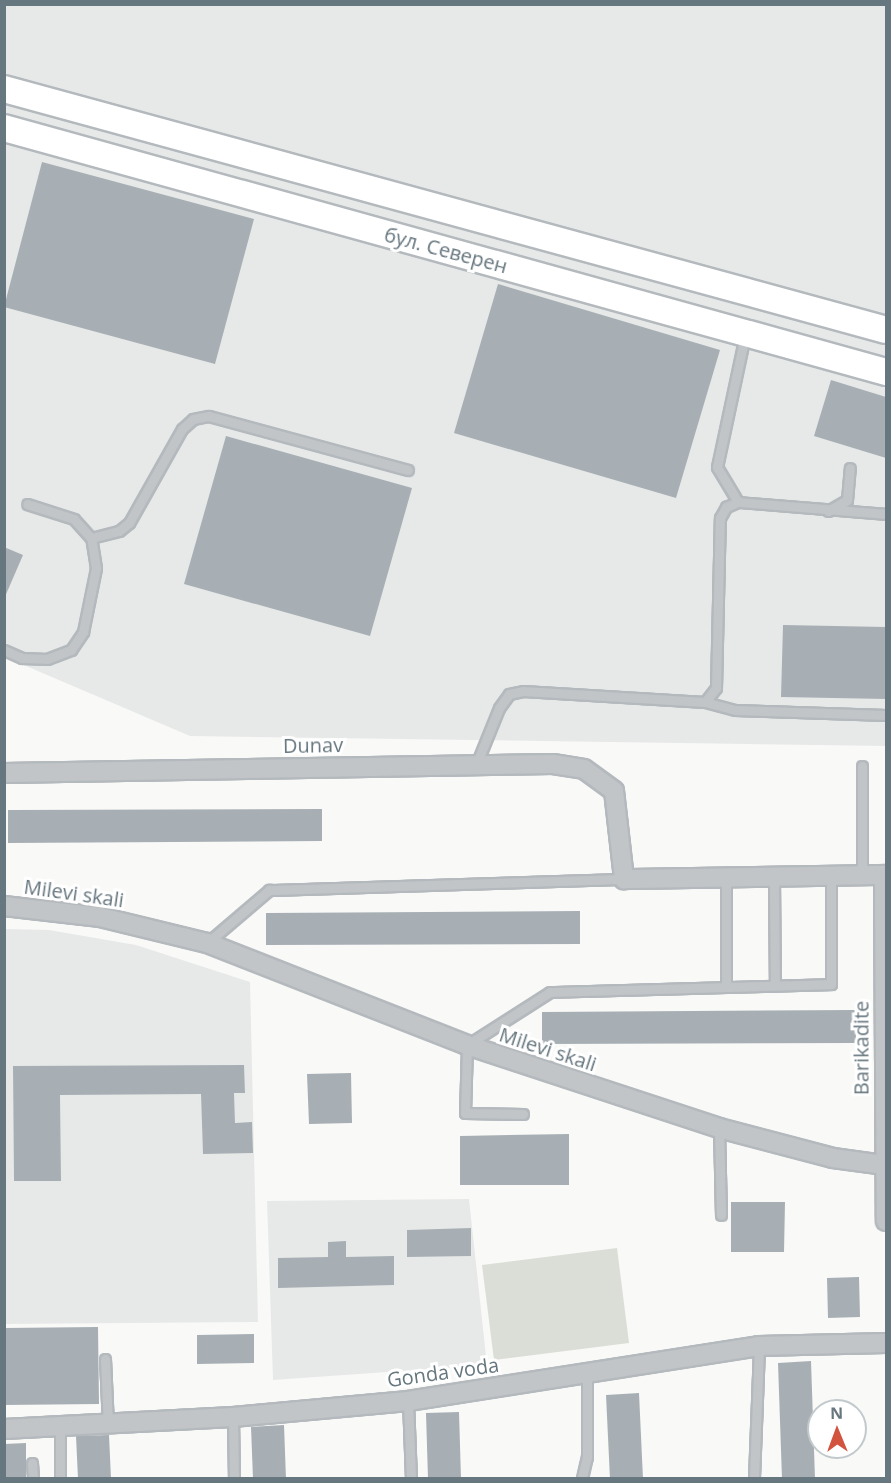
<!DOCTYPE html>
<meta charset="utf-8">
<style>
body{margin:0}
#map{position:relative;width:891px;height:1483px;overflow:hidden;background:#f9f9f8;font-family:"Open Sans",sans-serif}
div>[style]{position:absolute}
.built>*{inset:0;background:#e7e9e8}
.green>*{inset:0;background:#daded7}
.building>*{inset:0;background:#a7afb4}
.roads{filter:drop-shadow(2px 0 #b4b9bd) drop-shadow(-2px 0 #b4b9bd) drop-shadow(0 2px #b4b9bd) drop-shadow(0 -2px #b4b9bd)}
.service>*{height:9px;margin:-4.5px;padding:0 4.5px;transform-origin:4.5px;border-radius:4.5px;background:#c1c5c8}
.minor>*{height:18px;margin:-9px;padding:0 9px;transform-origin:9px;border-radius:9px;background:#c1c5c8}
.secondary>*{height:26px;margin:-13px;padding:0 13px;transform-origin:13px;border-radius:13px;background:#fff}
span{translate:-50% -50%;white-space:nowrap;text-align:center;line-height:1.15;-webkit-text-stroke:6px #fff;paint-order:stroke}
.street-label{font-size:20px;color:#67777f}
.frame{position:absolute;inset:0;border:6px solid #67777f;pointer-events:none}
.north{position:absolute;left:807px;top:1399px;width:60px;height:60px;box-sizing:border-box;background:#fff;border:2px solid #c2c9cc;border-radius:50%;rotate:359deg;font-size:16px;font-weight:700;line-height:24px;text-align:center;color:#67777f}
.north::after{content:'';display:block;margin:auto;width:21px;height:27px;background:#d2543f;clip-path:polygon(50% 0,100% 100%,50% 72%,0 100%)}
</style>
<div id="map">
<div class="built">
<div style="clip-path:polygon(5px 5px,886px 5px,886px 746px,190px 736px,5px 657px)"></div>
<div style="clip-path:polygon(5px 929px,49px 930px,136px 945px,250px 982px,258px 1322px,5px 1324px)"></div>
<div style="clip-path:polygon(469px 1199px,487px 1365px,273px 1380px,267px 1201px)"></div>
</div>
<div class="green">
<div style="clip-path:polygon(617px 1248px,629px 1343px,494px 1360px,482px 1265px)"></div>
</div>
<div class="building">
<div style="clip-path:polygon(42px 162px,254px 219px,215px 364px,4px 307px)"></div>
<div style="clip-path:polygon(498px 284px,720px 350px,676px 498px,454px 433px)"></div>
<div style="clip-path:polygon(831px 380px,886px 397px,886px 458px,814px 436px)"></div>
<div style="clip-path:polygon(226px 436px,412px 488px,370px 636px,184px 584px)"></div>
<div style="clip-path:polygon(4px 547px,23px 555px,4px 599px)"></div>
<div style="clip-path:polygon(783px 625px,886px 627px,886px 699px,781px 697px)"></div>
<div style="clip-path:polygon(322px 809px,322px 841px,8px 843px,8px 810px)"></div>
<div style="clip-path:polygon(580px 911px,580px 944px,266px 945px,266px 913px)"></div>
<div style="clip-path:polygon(856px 1010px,856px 1043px,542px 1044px,542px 1012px)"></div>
<div style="clip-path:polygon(244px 1065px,245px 1093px,234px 1093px,235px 1123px,252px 1122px,253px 1153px,203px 1154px,201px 1094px,60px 1095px,61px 1181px,14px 1181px,13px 1066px)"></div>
<div style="clip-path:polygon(351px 1073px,352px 1123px,309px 1124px,307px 1074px)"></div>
<div style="clip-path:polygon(569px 1134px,569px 1185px,460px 1185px,460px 1136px)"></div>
<div style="clip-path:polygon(731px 1202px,785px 1202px,784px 1252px,731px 1252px)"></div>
<div style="clip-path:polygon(471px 1228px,471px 1256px,407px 1257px,407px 1230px)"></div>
<div style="clip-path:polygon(346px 1241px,346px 1257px,394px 1256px,394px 1285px,278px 1288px,278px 1258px,328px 1257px,328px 1242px)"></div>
<div style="clip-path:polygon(859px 1277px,860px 1317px,828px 1318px,827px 1278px)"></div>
<div style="clip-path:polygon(98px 1327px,99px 1404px,4px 1405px,4px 1328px)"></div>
<div style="clip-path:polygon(254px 1334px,254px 1363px,197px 1364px,197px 1335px)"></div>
<div style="clip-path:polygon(811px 1361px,815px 1479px,782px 1479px,778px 1363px)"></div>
<div style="clip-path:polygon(639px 1393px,643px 1479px,610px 1479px,606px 1395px)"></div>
<div style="clip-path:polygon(459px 1412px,461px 1479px,428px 1479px,426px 1413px)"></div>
<div style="clip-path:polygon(284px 1425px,286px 1479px,253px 1479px,251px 1427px)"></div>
<div style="clip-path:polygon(109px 1435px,111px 1479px,78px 1479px,76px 1436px)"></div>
<div style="clip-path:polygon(26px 1443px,26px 1479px,4px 1479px,4px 1444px)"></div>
</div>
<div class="roads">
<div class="service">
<div style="left:738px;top:502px;width:41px;rotate:-121deg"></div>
<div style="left:717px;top:467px;width:135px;rotate:-78deg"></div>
<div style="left:828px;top:511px;width:22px;rotate:-30deg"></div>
<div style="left:847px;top:500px;width:32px;rotate:-85deg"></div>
<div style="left:91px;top:538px;width:29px;rotate:-14deg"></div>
<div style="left:119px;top:531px;width:13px;rotate:-39deg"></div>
<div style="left:129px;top:523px;width:108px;rotate:-60.6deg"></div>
<div style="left:182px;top:429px;width:15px;rotate:-42deg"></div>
<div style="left:193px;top:419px;width:16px;rotate:-11deg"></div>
<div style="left:209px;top:416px;width:206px;rotate:15.2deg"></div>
<div style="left:4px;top:650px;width:20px;rotate:24deg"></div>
<div style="left:22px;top:658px;width:25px;rotate:2deg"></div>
<div style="left:47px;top:659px;width:26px;rotate:-21deg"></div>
<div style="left:71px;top:650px;width:22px;rotate:-56deg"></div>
<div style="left:83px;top:632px;width:65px;rotate:-78.5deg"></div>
<div style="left:96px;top:568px;width:30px;rotate:-99deg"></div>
<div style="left:91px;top:538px;width:25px;rotate:-132deg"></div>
<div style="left:74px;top:519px;width:49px;rotate:-162.3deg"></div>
<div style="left:705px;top:702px;width:18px;rotate:-52deg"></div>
<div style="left:716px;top:688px;width:170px;rotate:-88.7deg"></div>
<div style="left:720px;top:518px;width:13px;rotate:-61deg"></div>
<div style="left:726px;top:507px;width:13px;rotate:-23deg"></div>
<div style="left:738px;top:502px;width:148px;rotate:4.6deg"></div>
<div style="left:476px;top:765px;width:61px;rotate:-68deg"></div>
<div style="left:499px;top:708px;width:17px;rotate:-54deg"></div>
<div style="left:509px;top:694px;width:14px;rotate:-12deg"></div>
<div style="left:523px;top:691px;width:182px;rotate:3.5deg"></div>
<div style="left:705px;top:702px;width:31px;rotate:15deg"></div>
<div style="left:735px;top:710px;width:151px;rotate:1.9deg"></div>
<div style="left:862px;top:876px;width:110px;rotate:-90deg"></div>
<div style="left:774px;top:878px;width:107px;rotate:89.5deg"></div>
<div style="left:726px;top:880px;width:106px;rotate:90deg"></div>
<div style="left:207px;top:943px;width:82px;rotate:-40.5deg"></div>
<div style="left:269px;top:890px;width:355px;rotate:-1.8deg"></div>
<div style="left:523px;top:1114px;width:58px;rotate:-179deg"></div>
<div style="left:465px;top:1113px;width:68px;rotate:-88.3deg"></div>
<div style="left:467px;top:1045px;width:98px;rotate:-32.6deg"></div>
<div style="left:550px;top:992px;width:281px;rotate:-1.6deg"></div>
<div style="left:831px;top:984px;width:107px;rotate:-90deg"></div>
<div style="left:719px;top:1128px;width:87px;rotate:88.7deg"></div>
<div style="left:105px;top:1359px;width:65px;rotate:87.4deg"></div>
<div style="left:408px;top:1401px;width:77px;rotate:87.8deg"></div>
<div style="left:233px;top:1417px;width:61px;rotate:89.1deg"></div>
<div style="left:60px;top:1427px;width:51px;rotate:90deg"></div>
<div style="left:32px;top:1463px;width:15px;rotate:86deg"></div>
<div style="left:582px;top:1478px;width:22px;rotate:-77deg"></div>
<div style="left:587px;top:1457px;width:83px;rotate:-90deg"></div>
<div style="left:754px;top:1478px;width:132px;rotate:-87.8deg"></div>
</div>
<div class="minor">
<div style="left:4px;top:773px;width:549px;rotate:-0.94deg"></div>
<div style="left:553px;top:764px;width:31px;rotate:9deg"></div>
<div style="left:584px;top:769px;width:37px;rotate:36deg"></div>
<div style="left:614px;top:791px;width:89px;rotate:83.5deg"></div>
<div style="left:624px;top:879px;width:262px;rotate:-0.9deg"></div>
<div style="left:884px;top:875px;width:346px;rotate:89.7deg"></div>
<div style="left:4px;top:906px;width:97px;rotate:6.5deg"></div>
<div style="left:100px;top:917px;width:110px;rotate:13.7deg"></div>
<div style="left:207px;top:943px;width:279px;rotate:21.4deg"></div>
<div style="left:467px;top:1045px;width:265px;rotate:18.2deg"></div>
<div style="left:719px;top:1128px;width:118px;rotate:14.7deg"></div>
<div style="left:833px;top:1158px;width:51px;rotate:7.8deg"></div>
<div style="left:4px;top:1429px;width:229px;rotate:-3deg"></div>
<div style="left:233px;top:1417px;width:176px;rotate:-5.2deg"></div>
<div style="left:408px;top:1401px;width:355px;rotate:-8.9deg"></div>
<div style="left:759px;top:1346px;width:127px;rotate:-1.4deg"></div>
</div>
<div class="secondary">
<div style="left:4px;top:89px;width:914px;rotate:15.28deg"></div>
<div style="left:4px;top:128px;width:915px;rotate:15.46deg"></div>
</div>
</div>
<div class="street-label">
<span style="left:446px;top:250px;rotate:15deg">бул. Северен</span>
<span style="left:313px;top:745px;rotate:-1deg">Dunav</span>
<span style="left:74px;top:893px;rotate:8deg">Milevi skali</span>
<span style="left:861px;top:1048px;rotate:-90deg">Barikadite</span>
<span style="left:548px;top:1049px;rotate:18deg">Milevi skali</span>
<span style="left:443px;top:1372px;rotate:-8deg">Gonda voda</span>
</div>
<div class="frame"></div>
<div class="north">N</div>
</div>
